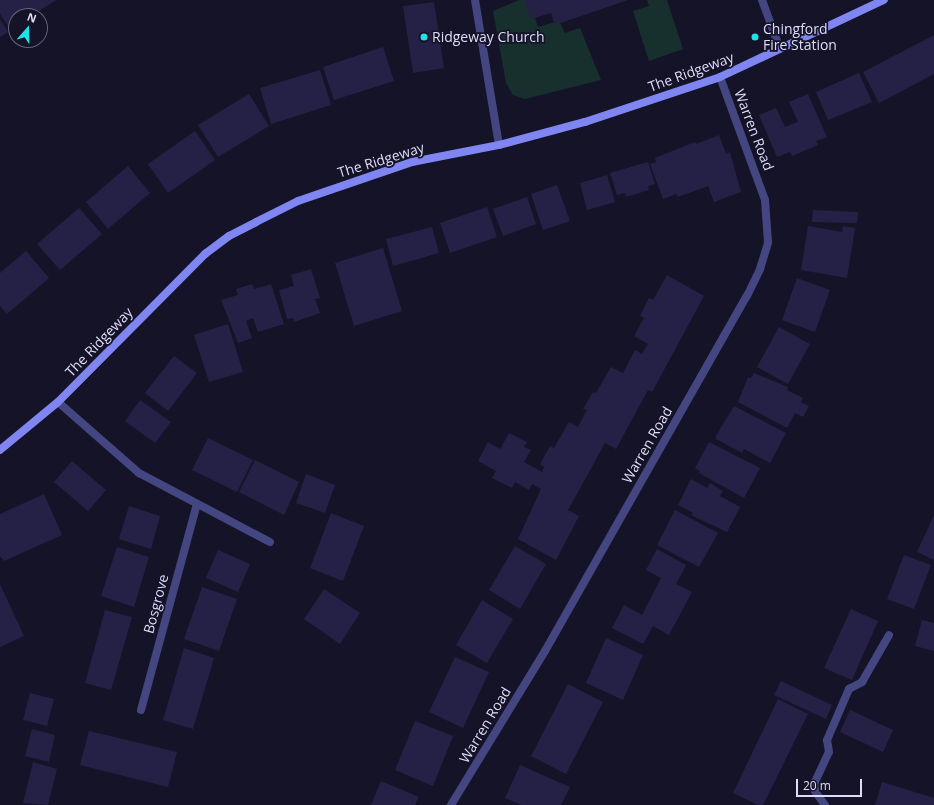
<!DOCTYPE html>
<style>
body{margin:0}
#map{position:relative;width:934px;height:805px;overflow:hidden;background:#151327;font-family:"Open Sans",sans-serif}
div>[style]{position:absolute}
.green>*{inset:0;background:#17302d}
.building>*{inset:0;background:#252146}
.street>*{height:8px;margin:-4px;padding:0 4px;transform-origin:4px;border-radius:4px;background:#434681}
.secondary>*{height:8px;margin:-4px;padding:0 4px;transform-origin:4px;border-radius:4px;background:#7f85f1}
.dots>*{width:11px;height:11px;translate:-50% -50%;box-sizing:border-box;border:2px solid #151327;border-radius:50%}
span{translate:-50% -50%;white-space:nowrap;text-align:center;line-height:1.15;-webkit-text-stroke:3.5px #151327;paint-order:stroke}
.poi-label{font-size:14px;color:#deddfb}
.left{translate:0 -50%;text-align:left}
.street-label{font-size:14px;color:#deddfb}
.north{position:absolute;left:8px;top:8px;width:40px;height:40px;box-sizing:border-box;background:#151327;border:1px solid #65647c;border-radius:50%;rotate:20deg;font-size:11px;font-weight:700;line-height:16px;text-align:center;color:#deddfb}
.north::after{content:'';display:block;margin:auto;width:14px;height:18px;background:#1ee3e6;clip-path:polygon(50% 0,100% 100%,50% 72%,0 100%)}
.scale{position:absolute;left:796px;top:779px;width:66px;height:18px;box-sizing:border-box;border:2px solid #deddfb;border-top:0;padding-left:5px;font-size:12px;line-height:14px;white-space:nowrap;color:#deddfb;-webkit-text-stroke:3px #151327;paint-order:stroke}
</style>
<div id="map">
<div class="green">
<div style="clip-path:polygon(519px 0,529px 0,538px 27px,559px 21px,565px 33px,580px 28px,601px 80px,525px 99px,513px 95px,506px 83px,493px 11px)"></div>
<div style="clip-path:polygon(647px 0,667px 0,683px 49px,649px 61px,633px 11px,649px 6px)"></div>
</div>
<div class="building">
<div style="clip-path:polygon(0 0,56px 0,31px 16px,16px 16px,16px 25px,10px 29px,0 14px)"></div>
<div style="clip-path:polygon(524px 0,628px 0,555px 25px,551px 13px,531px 19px)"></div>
<div style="clip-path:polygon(434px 2px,444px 68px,413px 73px,403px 6px)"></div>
<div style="clip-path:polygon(0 19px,8px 32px,0 37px)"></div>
<div style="clip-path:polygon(934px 35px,934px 74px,879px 103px,863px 72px)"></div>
<div style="clip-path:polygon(383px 47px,394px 81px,334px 100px,323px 67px)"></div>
<div style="clip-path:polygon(320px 70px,331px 105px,271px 124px,260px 88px)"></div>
<div style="clip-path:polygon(859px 73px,872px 102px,828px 120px,816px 92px)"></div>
<div style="clip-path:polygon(249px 94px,269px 126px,218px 157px,198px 125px)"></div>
<div style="clip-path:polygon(808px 94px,827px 137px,816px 141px,818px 145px,792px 156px,790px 152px,777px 157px,759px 115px,776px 108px,785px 127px,798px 122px,789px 102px)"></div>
<div style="clip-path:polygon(195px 131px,215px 160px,168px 193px,148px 164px)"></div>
<div style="clip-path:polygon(719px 135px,726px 154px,730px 152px,741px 192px,714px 202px,708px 186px,678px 197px,676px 194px,663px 199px,650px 164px,656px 162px,655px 158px,695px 142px,696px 144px)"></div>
<div style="clip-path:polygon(648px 162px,655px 184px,648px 186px,649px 190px,626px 197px,625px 193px,617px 195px,610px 173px)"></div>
<div style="clip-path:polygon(128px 166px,150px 193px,108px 229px,86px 202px)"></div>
<div style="clip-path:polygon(607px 175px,615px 202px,587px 210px,580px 183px)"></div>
<div style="clip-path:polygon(557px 185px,570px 221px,543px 230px,531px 194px)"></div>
<div style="clip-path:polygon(527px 197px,536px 224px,503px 236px,493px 209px)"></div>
<div style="clip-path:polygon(487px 207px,497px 237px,450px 253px,440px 223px)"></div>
<div style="clip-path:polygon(79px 208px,102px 234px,60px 270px,37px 244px)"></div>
<div style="clip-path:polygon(813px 210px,858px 212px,857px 223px,812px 222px)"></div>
<div style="clip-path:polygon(808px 226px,842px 232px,843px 226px,855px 228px,847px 278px,801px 270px)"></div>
<div style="clip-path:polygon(432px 227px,439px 253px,393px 266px,386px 239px)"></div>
<div style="clip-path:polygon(383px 248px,402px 311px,354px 326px,335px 263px)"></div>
<div style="clip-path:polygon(26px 251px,49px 278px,7px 314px,0 306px,0 273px)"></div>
<div style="clip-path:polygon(311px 269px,320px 298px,315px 299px,320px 313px,294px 322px,293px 318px,287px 319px,279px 290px,294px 286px,291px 275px)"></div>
<div style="clip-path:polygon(667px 275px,704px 296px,652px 392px,648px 390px,616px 449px,605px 443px,568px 510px,579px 516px,556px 560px,518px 539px,541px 489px,532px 484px,529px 490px,515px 482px,512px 488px,492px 478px,496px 471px,478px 461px,488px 442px,500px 449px,509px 433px,527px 442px,524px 447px,531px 450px,524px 462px,542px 472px,544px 467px,540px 464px,550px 446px,554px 448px,569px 422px,578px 427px,587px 410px,583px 409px,593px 392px,596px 393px,611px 367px,623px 373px,635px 350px,642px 354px,648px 344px,634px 336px,644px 318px,640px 316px,649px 298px,653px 300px)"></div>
<div style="clip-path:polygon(797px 278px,830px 290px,815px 332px,782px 320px)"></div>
<div style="clip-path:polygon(252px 284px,254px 289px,271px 284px,284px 324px,258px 332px,253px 318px,246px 321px,252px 338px,238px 343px,221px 300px,238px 295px,236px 289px)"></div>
<div style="clip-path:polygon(228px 324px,243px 372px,209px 382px,194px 335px)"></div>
<div style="clip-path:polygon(779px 327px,810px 344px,788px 384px,757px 367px)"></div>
<div style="clip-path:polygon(174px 356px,197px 373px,168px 411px,145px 393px)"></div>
<div style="clip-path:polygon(754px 373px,788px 387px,787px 390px,803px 398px,801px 402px,809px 406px,803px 417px,795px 413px,787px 428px,738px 402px,748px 377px,751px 378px)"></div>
<div style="clip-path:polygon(140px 400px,171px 422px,155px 443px,125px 421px)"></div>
<div style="clip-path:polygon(734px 406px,786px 433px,770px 463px,744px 449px,742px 453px,716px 439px,716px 436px)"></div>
<div style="clip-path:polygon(208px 438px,253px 460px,237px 492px,192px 470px)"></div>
<div style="clip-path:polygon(709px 442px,760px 468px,744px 498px,699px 473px,700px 471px,695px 468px)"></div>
<div style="clip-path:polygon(255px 460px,299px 482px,284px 515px,239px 492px)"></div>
<div style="clip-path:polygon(72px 461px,106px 490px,88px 511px,54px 482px)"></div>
<div style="clip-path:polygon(306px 474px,335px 485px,325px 513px,296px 503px)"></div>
<div style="clip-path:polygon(691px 479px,707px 488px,710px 483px,723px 491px,720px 496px,740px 507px,727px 532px,691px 515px,693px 513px,678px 505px)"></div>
<div style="clip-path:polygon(44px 494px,62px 535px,4px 561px,0 556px,0 514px)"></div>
<div style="clip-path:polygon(129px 506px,160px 516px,151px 549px,119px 539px)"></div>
<div style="clip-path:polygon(675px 510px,718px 533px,699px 567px,657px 545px)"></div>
<div style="clip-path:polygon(331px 513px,364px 526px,343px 581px,310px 568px)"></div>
<div style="clip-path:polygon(934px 515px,934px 560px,917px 552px)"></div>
<div style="clip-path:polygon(515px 546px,546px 564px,520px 609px,489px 590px)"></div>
<div style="clip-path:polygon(117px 547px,149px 557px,134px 607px,101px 596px)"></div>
<div style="clip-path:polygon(657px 549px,686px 565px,676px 584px,692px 592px,669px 635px,653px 626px,643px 644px,612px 628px,624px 605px,642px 615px,661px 578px,646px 570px)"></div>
<div style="clip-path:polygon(218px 550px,250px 564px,238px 592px,206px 578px)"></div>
<div style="clip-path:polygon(904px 555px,931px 565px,914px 609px,887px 599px)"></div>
<div style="clip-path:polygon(0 584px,24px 636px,0 647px)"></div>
<div style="clip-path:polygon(202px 587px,237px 599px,219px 651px,184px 639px)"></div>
<div style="clip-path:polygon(324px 589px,360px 613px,340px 644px,304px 619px)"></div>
<div style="clip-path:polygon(482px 600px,513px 619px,487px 663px,456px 645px)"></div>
<div style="clip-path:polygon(851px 609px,878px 621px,852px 680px,824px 668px)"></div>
<div style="clip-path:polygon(105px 610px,132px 617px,111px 690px,85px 683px)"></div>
<div style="clip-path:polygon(922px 620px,934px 623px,934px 651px,915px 646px)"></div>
<div style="clip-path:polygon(606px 638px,643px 655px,623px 700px,586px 683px)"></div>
<div style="clip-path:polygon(184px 648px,214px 658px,193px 729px,163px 720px)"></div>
<div style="clip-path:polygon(455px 657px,489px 672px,463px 728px,429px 712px)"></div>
<div style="clip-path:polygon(781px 681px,832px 705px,826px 719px,774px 695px)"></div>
<div style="clip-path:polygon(568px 684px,603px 702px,566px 774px,531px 756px)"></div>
<div style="clip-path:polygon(30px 693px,54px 699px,47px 726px,23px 720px)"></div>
<div style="clip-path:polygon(778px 699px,808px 714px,763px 805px,758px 805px,733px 793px)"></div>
<div style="clip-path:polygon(850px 710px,893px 730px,883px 752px,840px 732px)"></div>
<div style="clip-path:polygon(415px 721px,453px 736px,433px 786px,395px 770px)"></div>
<div style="clip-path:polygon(32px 729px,55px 735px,49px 762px,25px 756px)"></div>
<div style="clip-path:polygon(89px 731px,177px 752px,168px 787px,80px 765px)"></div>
<div style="clip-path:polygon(33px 762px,57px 769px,48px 805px,23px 803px)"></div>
<div style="clip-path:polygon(520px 765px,570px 787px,561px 805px,521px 805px,505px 798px)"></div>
<div style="clip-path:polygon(381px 781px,419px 797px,415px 805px,371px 805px)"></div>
<div style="clip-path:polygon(882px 782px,934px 798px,934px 805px,875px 805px)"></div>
</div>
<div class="street">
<div style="left:475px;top:0;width:147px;rotate:80.6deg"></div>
<div style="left:762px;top:0;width:52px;rotate:69.8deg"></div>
<div style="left:58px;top:402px;width:108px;rotate:41.2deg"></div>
<div style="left:139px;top:473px;width:148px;rotate:27.8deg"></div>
<div style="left:141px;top:710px;width:213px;rotate:-74.8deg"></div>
<div style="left:451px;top:805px;width:180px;rotate:-58.6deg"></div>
<div style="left:545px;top:651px;width:408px;rotate:-60.4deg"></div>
<div style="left:747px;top:296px;width:30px;rotate:-64deg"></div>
<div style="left:760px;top:269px;width:28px;rotate:-73deg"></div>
<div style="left:768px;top:242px;width:42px;rotate:-94.1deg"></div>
<div style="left:765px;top:200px;width:131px;rotate:-110.1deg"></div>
<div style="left:825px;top:805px;width:17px;rotate:-126deg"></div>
<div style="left:815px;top:791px;width:7px;rotate:-98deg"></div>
<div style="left:814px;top:784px;width:35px;rotate:-65deg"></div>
<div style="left:829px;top:752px;width:12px;rotate:-99deg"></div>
<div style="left:827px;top:740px;width:56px;rotate:-66.7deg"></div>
<div style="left:849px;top:689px;width:15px;rotate:-28deg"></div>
<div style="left:862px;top:682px;width:54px;rotate:-60.1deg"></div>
</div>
<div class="secondary">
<div style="left:0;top:450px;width:75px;rotate:-39.6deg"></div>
<div style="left:58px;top:402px;width:209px;rotate:-45.2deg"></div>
<div style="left:205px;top:254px;width:30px;rotate:-37deg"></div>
<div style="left:229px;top:236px;width:30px;rotate:-27deg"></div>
<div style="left:256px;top:222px;width:47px;rotate:-26.6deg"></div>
<div style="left:298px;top:201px;width:120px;rotate:-18.9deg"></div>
<div style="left:412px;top:162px;width:89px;rotate:-11.1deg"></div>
<div style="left:499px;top:145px;width:89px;rotate:-15deg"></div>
<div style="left:585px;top:122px;width:142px;rotate:-18.4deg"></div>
<div style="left:720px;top:77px;width:181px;rotate:-25.2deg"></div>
</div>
<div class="dots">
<div style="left:424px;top:37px;background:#1ee3e6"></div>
<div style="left:755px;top:37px;background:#1ee3e6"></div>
</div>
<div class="poi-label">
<span class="left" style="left:763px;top:37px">Chingford<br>Fire Station</span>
<span class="left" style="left:432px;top:37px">Ridgeway Church</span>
</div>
<div class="street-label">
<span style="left:691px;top:72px;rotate:-20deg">The Ridgeway</span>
<span style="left:754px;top:130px;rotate:69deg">Warren Road</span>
<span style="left:381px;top:160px;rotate:-17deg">The Ridgeway</span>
<span style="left:99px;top:342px;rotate:-46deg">The Ridgeway</span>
<span style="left:647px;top:445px;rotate:-60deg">Warren Road</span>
<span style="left:156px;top:604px;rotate:-75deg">Bosgrove</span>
<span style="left:485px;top:725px;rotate:-59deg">Warren Road</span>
</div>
<div class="north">N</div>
<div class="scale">20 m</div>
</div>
